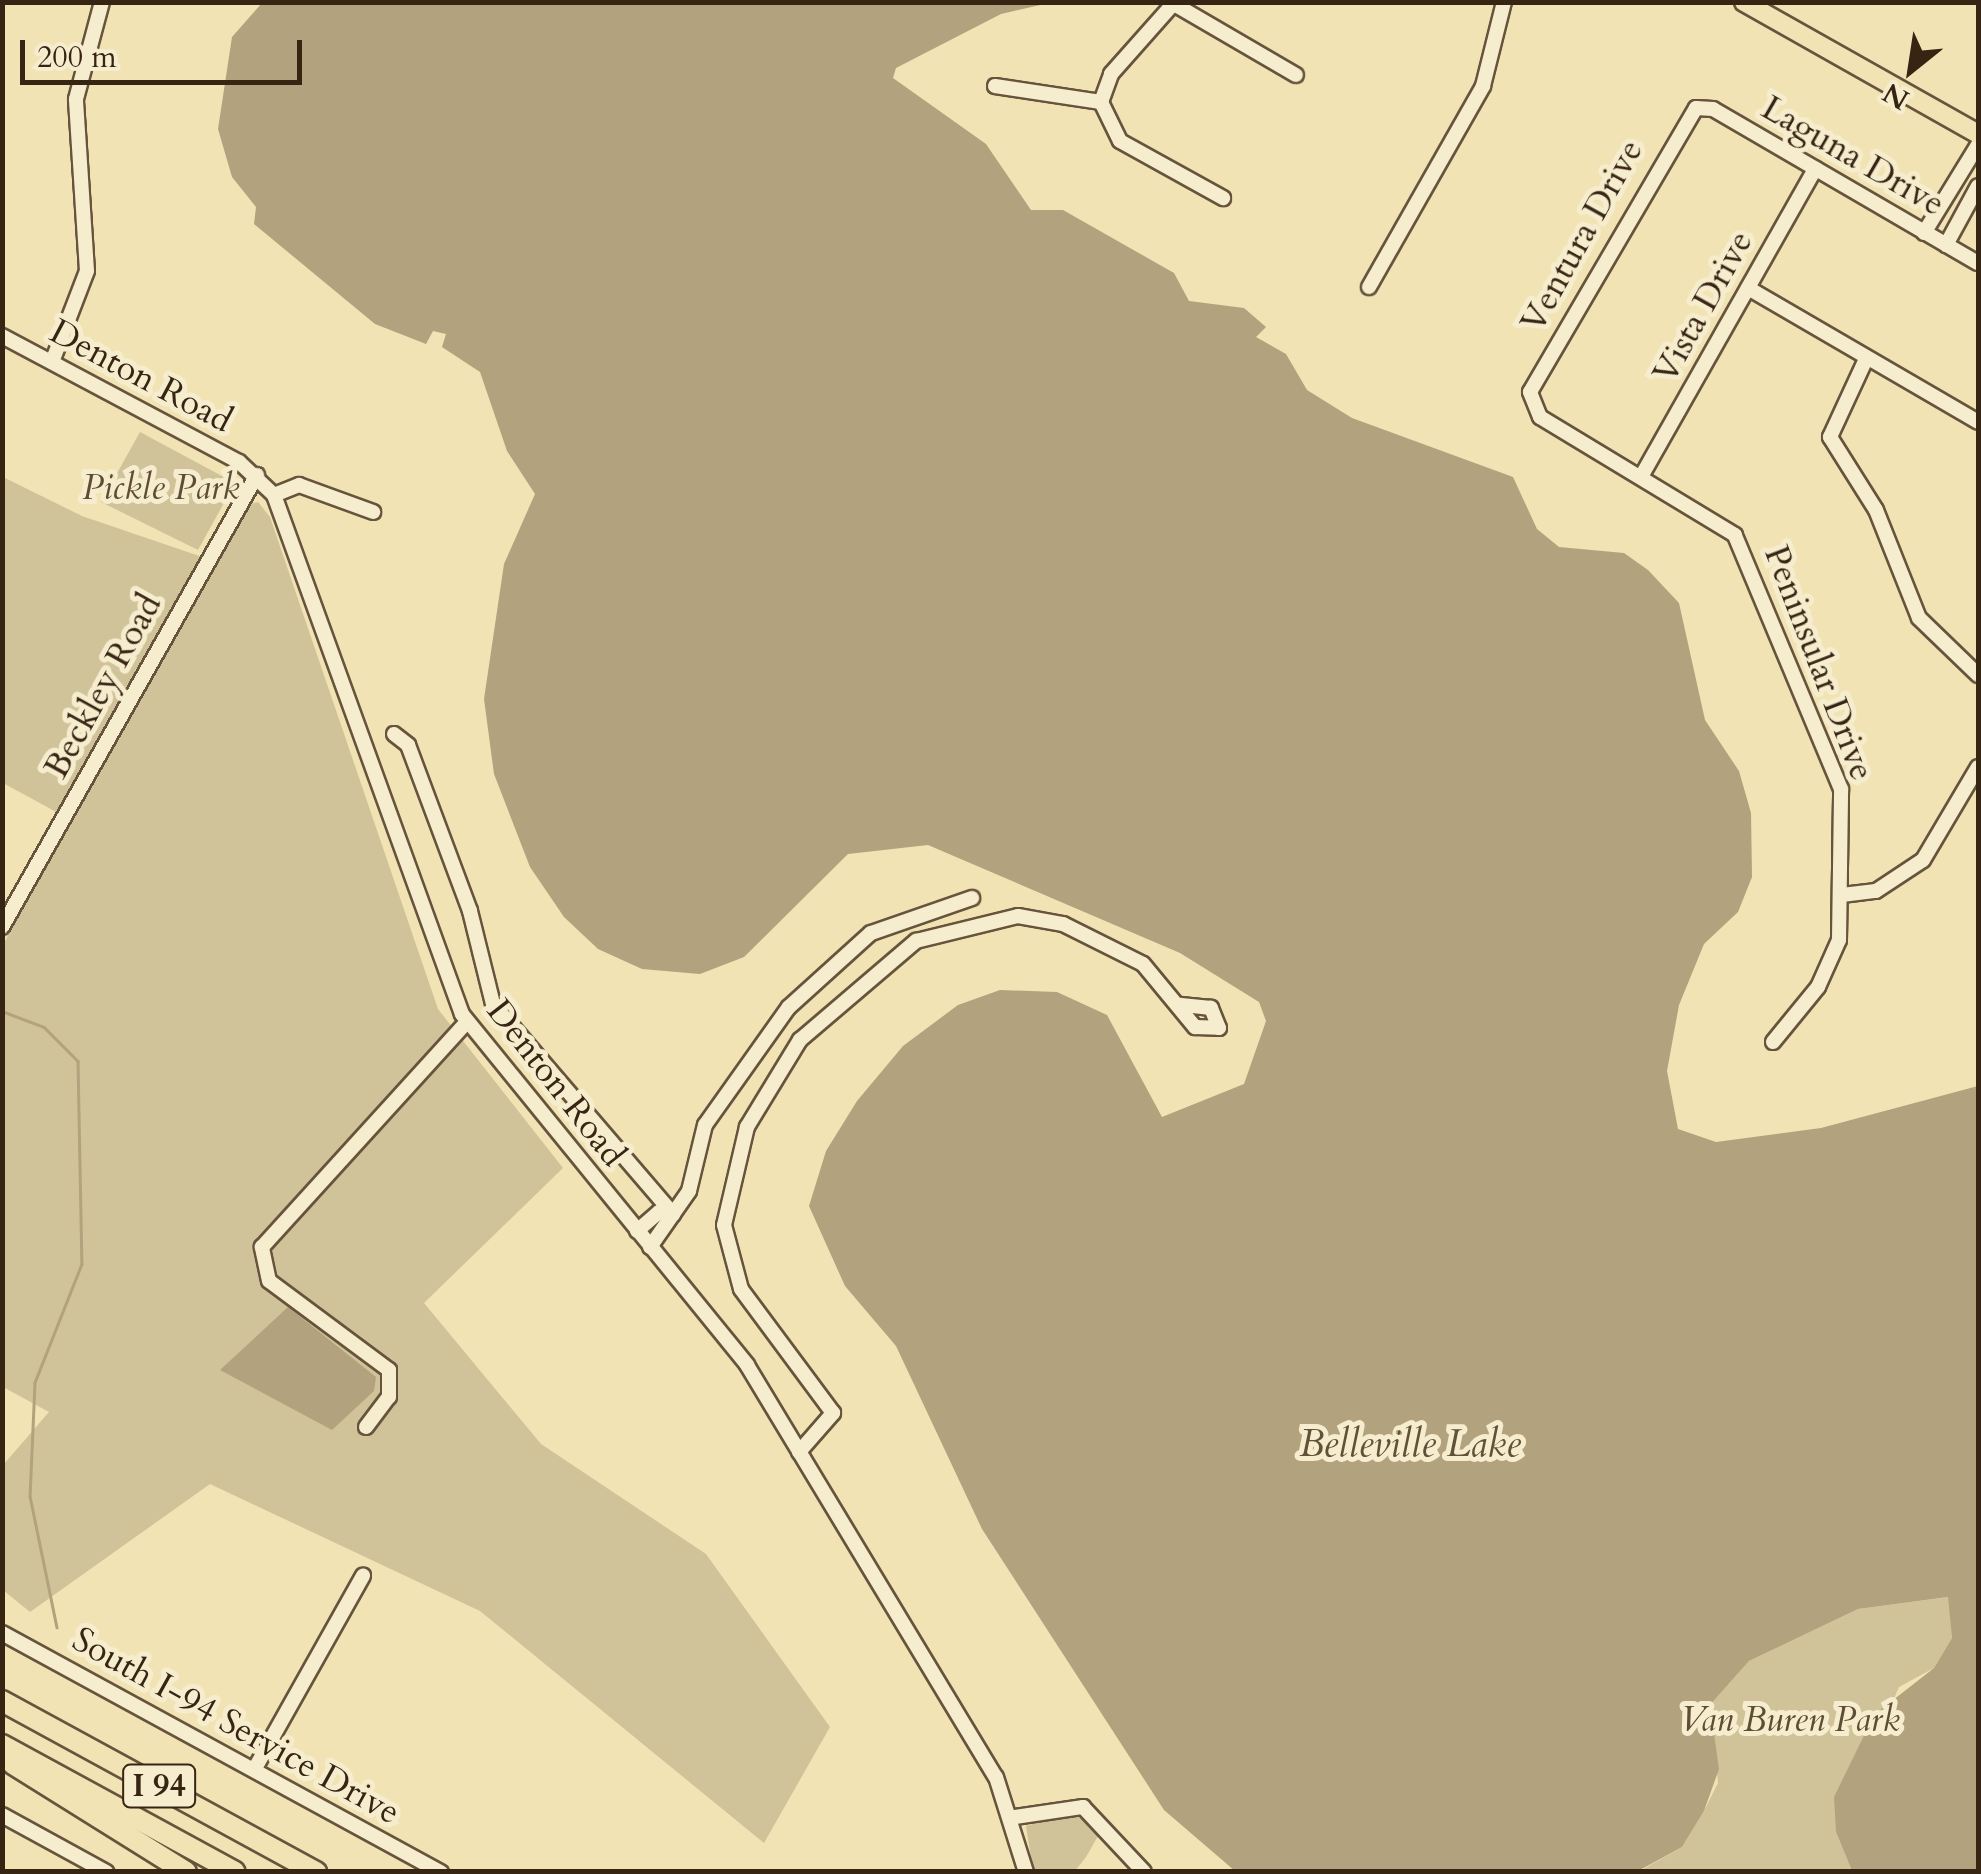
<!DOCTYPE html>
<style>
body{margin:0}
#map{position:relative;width:1981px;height:1874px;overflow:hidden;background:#f1e3b4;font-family:Cardo,serif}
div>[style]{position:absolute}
.green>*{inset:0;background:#d1c399}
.water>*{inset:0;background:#b2a27e}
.stream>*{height:2.5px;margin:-1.25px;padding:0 1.25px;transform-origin:1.25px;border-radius:1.25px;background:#b2a27e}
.roads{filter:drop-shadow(2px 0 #66543c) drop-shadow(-2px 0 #66543c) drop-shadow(0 2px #66543c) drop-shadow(0 -2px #66543c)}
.minor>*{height:14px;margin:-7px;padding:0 7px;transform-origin:7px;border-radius:7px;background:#f6edce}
.major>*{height:18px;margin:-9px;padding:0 9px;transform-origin:9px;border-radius:9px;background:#f1e3b4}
.highway>*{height:20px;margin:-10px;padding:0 10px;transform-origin:10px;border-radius:10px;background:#f1e3b4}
span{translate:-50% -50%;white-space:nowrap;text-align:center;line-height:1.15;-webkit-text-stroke:10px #f6edce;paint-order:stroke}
.shield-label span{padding:2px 8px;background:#f6edce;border:2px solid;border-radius:8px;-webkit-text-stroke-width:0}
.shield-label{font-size:32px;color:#372514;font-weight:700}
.street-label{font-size:35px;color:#372514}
.park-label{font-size:35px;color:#5e4c35;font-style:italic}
.water-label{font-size:38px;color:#625139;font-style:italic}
.frame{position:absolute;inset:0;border:5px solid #372514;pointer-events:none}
.north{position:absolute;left:1861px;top:20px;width:100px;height:100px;-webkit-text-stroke:8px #f6edce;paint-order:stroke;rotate:210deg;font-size:28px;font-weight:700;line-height:40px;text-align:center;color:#372514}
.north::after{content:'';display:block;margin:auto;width:35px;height:45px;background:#372514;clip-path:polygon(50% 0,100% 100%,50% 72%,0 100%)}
.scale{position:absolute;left:20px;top:40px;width:282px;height:45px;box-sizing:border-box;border:5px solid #372514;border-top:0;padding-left:12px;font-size:30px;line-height:35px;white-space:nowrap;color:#372514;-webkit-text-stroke:8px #f6edce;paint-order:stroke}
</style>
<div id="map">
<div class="green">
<div style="clip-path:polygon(140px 432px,235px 483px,198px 550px,101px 502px)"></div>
<div style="clip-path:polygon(3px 477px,82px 516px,214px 561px,248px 505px,258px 502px,270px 517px,438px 1009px,563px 1168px,424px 1303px,541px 1444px,706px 1554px,830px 1727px,764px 1843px,480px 1611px,210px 1484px,30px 1612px,3px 1590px,3px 1465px,49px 1412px,3px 1387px,3px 945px,71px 820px,3px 783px)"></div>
<div style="clip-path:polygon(1949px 1597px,1952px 1638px,1934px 1668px,1899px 1687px,1836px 1832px,1852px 1871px,1638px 1872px,1682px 1847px,1704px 1811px,1718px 1783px,1710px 1705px,1749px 1661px,1858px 1609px)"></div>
<div style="clip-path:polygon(1071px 1813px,1101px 1831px,1086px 1857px,1075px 1871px,1033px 1871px,1026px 1826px)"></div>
</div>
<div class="water">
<div style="clip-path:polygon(262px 3px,1049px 3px,1001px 14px,896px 68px,893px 78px,986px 144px,1031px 210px,1063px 210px,1174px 273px,1189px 301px,1244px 308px,1266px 327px,1256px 337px,1286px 354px,1307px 390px,1352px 418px,1513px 477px,1537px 529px,1559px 547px,1624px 553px,1648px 570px,1679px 603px,1705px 720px,1739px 771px,1751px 813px,1752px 877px,1738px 912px,1704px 944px,1679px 1005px,1667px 1071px,1678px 1129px,1716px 1142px,1821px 1128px,1978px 1086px,1978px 1871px,1852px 1871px,1836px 1832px,1834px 1797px,1874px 1715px,1934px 1668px,1952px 1638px,1948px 1597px,1858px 1609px,1749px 1661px,1710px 1705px,1719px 1769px,1704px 1811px,1682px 1847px,1638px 1871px,1235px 1871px,1164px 1810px,982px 1529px,896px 1346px,845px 1286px,809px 1206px,826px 1151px,857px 1101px,903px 1046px,958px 1005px,1000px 990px,1057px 992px,1107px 1015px,1162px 1117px,1244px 1084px,1266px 1021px,1259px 1002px,1180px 953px,928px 845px,848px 854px,744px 957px,700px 974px,642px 969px,598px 949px,564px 917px,530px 867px,494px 774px,484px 699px,504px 564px,535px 494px,507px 451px,480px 372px,442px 347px,446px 334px,433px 331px,426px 344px,375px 324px,254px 224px,256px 207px,232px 177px,218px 129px,232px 37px)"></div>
<div style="clip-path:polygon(288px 1307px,376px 1377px,374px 1391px,332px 1430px,220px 1370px)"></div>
</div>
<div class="stream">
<div style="left:2px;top:1011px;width:45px;rotate:20.9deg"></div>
<div style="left:44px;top:1027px;width:48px;rotate:45deg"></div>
<div style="left:78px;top:1061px;width:203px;rotate:88.9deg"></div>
<div style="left:82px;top:1264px;width:128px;rotate:111.6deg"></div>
<div style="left:35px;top:1383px;width:113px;rotate:92.5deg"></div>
<div style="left:30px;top:1496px;width:134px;rotate:78.4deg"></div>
</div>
<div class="roads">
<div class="minor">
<div style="left:1174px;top:4px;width:141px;rotate:30.2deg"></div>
<div style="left:995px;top:86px;width:107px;rotate:8.6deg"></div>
<div style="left:1101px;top:102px;width:43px;rotate:64deg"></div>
<div style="left:1120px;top:141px;width:118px;rotate:29deg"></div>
<div style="left:1101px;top:102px;width:30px;rotate:-70deg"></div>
<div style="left:1111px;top:74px;width:96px;rotate:-48.4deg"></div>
<div style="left:1924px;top:233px;width:103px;rotate:-58.5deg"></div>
<div style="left:1946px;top:245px;width:67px;rotate:-61.5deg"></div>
<div style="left:1369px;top:287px;width:231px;rotate:-60.4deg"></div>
<div style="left:1483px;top:86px;width:87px;rotate:-76deg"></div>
<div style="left:1748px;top:288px;width:266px;rotate:30.2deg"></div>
<div style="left:2px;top:336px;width:268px;rotate:28deg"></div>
<div style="left:239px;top:462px;width:48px;rotate:43.3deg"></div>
<div style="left:274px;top:495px;width:552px;rotate:70.09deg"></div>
<div style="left:462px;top:1014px;width:452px;rotate:50.9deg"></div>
<div style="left:747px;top:1365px;width:481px;rotate:58.9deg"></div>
<div style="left:996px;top:1777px;width:100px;rotate:72.5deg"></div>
<div style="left:1866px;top:359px;width:86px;rotate:114.8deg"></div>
<div style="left:1830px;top:437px;width:86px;rotate:57.8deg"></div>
<div style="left:1876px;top:510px;width:116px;rotate:68.3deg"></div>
<div style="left:1919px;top:618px;width:82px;rotate:44deg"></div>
<div style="left:52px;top:362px;width:97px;rotate:-69deg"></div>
<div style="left:87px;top:271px;width:172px;rotate:-93.7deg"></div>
<div style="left:76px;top:99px;width:100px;rotate:-75deg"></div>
<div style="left:1642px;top:475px;width:352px;rotate:-60.5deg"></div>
<div style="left:274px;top:495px;width:27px;rotate:-22deg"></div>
<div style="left:299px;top:485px;width:79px;rotate:20deg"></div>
<div style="left:394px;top:734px;width:18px;rotate:38deg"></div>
<div style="left:408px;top:745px;width:177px;rotate:69.5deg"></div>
<div style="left:470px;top:911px;width:96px;rotate:76.1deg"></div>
<div style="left:493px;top:1004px;width:277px;rotate:49.4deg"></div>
<div style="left:1842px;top:895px;width:34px;rotate:-7deg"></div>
<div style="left:1876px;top:891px;width:56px;rotate:-33.4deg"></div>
<div style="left:1923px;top:860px;width:108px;rotate:-59.4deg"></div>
<div style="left:2px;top:927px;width:519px;rotate:-60.57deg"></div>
<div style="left:1773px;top:1042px;width:71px;rotate:-50.7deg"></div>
<div style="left:1818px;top:987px;width:51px;rotate:-65.9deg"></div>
<div style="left:1839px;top:940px;width:151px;rotate:-89.2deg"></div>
<div style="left:1841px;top:789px;width:275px;rotate:-112.7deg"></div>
<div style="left:1735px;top:535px;width:228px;rotate:-148.8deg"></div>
<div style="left:1540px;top:417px;width:27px;rotate:-112deg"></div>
<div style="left:1530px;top:392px;width:329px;rotate:-59.7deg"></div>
<div style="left:1696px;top:108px;width:17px;rotate:3deg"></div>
<div style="left:1713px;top:109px;width:306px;rotate:30.2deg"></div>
<div style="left:637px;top:1231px;width:29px;rotate:-41deg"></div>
<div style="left:659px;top:1212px;width:13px;rotate:9deg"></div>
<div style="left:650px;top:1247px;width:68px;rotate:-55.1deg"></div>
<div style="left:689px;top:1191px;width:68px;rotate:-76.4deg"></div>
<div style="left:705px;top:1125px;width:145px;rotate:-54.6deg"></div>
<div style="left:789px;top:1007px;width:110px;rotate:-42.1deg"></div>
<div style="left:871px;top:933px;width:107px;rotate:-19.1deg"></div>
<div style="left:366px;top:1427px;width:38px;rotate:-53deg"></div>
<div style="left:389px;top:1397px;width:27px;rotate:-90deg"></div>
<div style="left:389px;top:1370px;width:149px;rotate:-143.4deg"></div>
<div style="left:269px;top:1281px;width:35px;rotate:-102deg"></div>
<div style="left:262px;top:1247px;width:304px;rotate:-47.7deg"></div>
<div style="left:799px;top:1452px;width:52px;rotate:-48.9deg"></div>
<div style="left:833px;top:1413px;width:154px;rotate:-126.6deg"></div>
<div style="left:741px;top:1289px;width:66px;rotate:-104.9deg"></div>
<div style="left:724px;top:1225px;width:101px;rotate:-76.8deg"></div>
<div style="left:747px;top:1127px;width:102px;rotate:-58.7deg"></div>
<div style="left:800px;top:1040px;width:153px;rotate:-40.5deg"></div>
<div style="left:916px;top:941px;width:105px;rotate:-13.8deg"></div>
<div style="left:1018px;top:916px;width:46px;rotate:10.1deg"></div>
<div style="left:1063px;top:924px;width:89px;rotate:26.6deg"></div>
<div style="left:1143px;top:964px;width:82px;rotate:50.5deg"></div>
<div style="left:1195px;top:1027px;width:24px;rotate:2deg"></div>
<div style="left:1219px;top:1028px;width:22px;rotate:-112deg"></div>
<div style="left:1211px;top:1008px;width:30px;rotate:-174deg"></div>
<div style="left:2px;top:1633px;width:500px;rotate:28.6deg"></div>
<div style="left:254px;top:1770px;width:223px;rotate:-60.7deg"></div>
<div style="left:2px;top:1815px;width:119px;rotate:28.7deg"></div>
<div style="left:1015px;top:1817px;width:69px;rotate:-8.4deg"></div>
<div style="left:1083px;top:1807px;width:89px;rotate:46.8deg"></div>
</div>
<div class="major">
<div style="left:1744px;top:2px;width:269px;rotate:29.4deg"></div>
</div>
<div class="highway">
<div style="left:2px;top:1701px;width:358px;rotate:28.6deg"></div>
<div style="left:2px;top:1745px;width:265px;rotate:28.6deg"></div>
<div style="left:13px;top:1764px;width:204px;rotate:32deg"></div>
</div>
</div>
<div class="shield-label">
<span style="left:159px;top:1786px">I 94</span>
</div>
<div class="street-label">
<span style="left:1853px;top:156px;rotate:30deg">Laguna Drive</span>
<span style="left:1582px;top:236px;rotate:-61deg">Ventura Drive</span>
<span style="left:1703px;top:307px;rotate:-61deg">Vista Drive</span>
<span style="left:141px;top:376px;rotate:28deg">Denton Road</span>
<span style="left:1819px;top:663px;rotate:69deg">Peninsular Drive</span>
<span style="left:103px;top:686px;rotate:-61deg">Beckley Road</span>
<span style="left:556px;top:1083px;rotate:52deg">Denton Road</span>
<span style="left:236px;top:1726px;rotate:29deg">South I-94 Service Drive</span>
</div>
<div class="park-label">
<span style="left:161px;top:488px">Pickle Park</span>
<span style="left:1790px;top:1720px">Van Buren Park</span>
</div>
<div class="water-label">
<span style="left:1410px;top:1445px">Belleville Lake</span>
</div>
<div class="frame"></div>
<div class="north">N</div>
<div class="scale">200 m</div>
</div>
